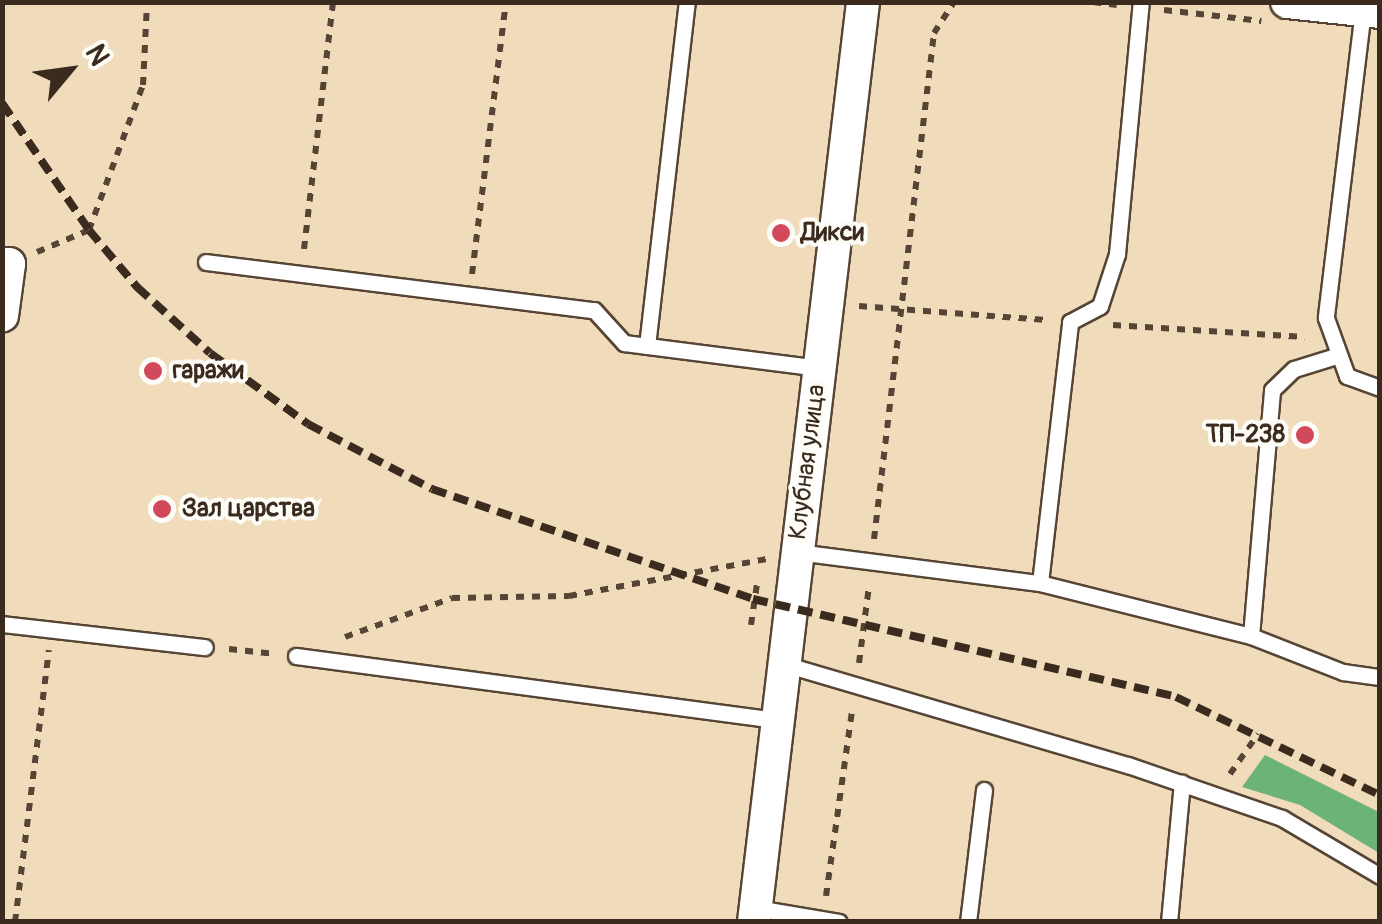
<!DOCTYPE html>
<meta charset="utf-8">
<style>
body{margin:0}
#map{position:relative;width:1382px;height:924px;overflow:hidden;background:#f0dcba;font-family:Pangolin,sans-serif}
div>[style]{position:absolute}
.forest>*{inset:0;background:#6cb379}
.path>*{height:6px;margin-top:-3px;transform-origin:0;background:repeating-linear-gradient(90deg,#564535 0 8px,transparent 0 16px)}
.roads{filter:drop-shadow(2px 0 #564535) drop-shadow(-2px 0 #564535) drop-shadow(0 2px #564535) drop-shadow(0 -2px #564535)}
.lane>*{height:15px;margin:-7.5px;padding:0 7.5px;transform-origin:7.5px;border-radius:7.5px;background:#fff}
.street>*{height:32px;margin:-16px;padding:0 16px;transform-origin:16px;border-radius:16px;background:#fff}
.rail>*{height:8px;margin-top:-4px;transform-origin:0;background:repeating-linear-gradient(90deg,#3b2a1e 0 15px,transparent 0 23px)}
.dots>*{width:28px;height:28px;translate:-50% -50%;box-sizing:border-box;border:5px solid #fdfcf7;border-radius:50%}
span{translate:-50% -50%;white-space:nowrap;text-align:center;line-height:1.15;-webkit-text-stroke:8px #fdfcf7;paint-order:stroke}
.poi-label{font-size:25px;color:#3b2a1e;font-weight:700}
.left{translate:0 -50%;text-align:left}
.right{translate:-100% -50%;text-align:right}
.street-label{font-size:25px;color:#3b2a1e}
.frame{position:absolute;inset:0;border:5px solid #3b2a1e;pointer-events:none}
.north{position:absolute;left:20px;top:20px;width:100px;height:100px;-webkit-text-stroke:8px #fdfcf7;paint-order:stroke;rotate:61deg;font-size:28px;font-weight:700;line-height:40px;text-align:center;color:#3b2a1e}
.north::after{content:'';display:block;margin:auto;width:35px;height:45px;background:#3b2a1e;clip-path:polygon(50% 0,100% 100%,50% 72%,0 100%)}
</style>
<div id="map">
<div class="forest">
<div style="clip-path:polygon(1265px 755px,1379px 812px,1379px 853px,1300px 805px,1242px 787px)"></div>
</div>
<div class="path">
<div style="left:1093px;top:2px;width:24px;rotate:7deg"></div>
<div style="left:1164px;top:10px;width:98px;rotate:6.5deg"></div>
<div style="left:304px;top:249px;width:249px;rotate:-83.3deg"></div>
<div style="left:37px;top:252px;width:56px;rotate:-22.9deg"></div>
<div style="left:89px;top:230px;width:155px;rotate:-69.6deg"></div>
<div style="left:143px;top:85px;width:83px;rotate:-87.2deg"></div>
<div style="left:472px;top:274px;width:274px;rotate:-82.9deg"></div>
<div style="left:859px;top:306px;width:188px;rotate:4.3deg"></div>
<div style="left:1113px;top:325px;width:192px;rotate:3.6deg"></div>
<div style="left:874px;top:539px;width:510px;rotate:-83.24deg"></div>
<div style="left:934px;top:33px;width:37px;rotate:-57deg"></div>
<div style="left:751px;top:625px;width:41px;rotate:-81.7deg"></div>
<div style="left:345px;top:637px;width:114px;rotate:-20deg"></div>
<div style="left:452px;top:598px;width:117px;rotate:-1deg"></div>
<div style="left:569px;top:596px;width:201px;rotate:-10.6deg"></div>
<div style="left:229px;top:649px;width:47px;rotate:6.1deg"></div>
<div style="left:859px;top:663px;width:78px;rotate:-82.6deg"></div>
<div style="left:1230px;top:774px;width:49px;rotate:-55deg"></div>
<div style="left:826px;top:896px;width:188px;rotate:-82deg"></div>
<div style="left:15px;top:922px;width:274px;rotate:-82.9deg"></div>
</div>
<div class="roads">
<div class="lane">
<div style="left:1363px;top:10px;width:310px;rotate:96.9deg"></div>
<div style="left:1326px;top:318px;width:62px;rotate:70.1deg"></div>
<div style="left:1347px;top:376px;width:35px;rotate:20deg"></div>
<div style="left:206px;top:262px;width:391px;rotate:7.1deg"></div>
<div style="left:594px;top:310px;width:45px;rotate:47.7deg"></div>
<div style="left:624px;top:343px;width:197px;rotate:7.3deg"></div>
<div style="left:647px;top:346px;width:346px;rotate:-83.4deg"></div>
<div style="left:797px;top:552px;width:245px;rotate:7.3deg"></div>
<div style="left:1040px;top:583px;width:218px;rotate:14.1deg"></div>
<div style="left:1251px;top:636px;width:99px;rotate:21.4deg"></div>
<div style="left:1343px;top:672px;width:37px;rotate:8deg"></div>
<div style="left:1040px;top:583px;width:263px;rotate:-83.4deg"></div>
<div style="left:1070px;top:322px;width:34px;rotate:-28deg"></div>
<div style="left:1100px;top:306px;width:55px;rotate:-71.9deg"></div>
<div style="left:1117px;top:254px;width:253px;rotate:-84.6deg"></div>
<div style="left:2px;top:624px;width:204px;rotate:6.5deg"></div>
<div style="left:1251px;top:636px;width:247px;rotate:-85.1deg"></div>
<div style="left:1272px;top:390px;width:30px;rotate:-44deg"></div>
<div style="left:1294px;top:369px;width:44px;rotate:-17.2deg"></div>
<div style="left:296px;top:656px;width:486px;rotate:7.6deg"></div>
<div style="left:784px;top:664px;width:359px;rotate:16.4deg"></div>
<div style="left:1128px;top:765px;width:163px;rotate:19deg"></div>
<div style="left:1282px;top:818px;width:114px;rotate:30.6deg"></div>
<div style="left:756px;top:908px;width:84px;rotate:9.6deg"></div>
<div style="left:968px;top:922px;width:133px;rotate:-83.1deg"></div>
<div style="left:1169px;top:922px;width:140px;rotate:-84.7deg"></div>
</div>
<div class="street">
<div style="left:1287px;top:2px;width:94px;rotate:6.1deg"></div>
<div style="left:2px;top:264px;width:7px"></div>
<div style="left:9px;top:264px;width:52px;rotate:97.7deg"></div>
<div style="left:754px;top:922px;width:926px;rotate:-83.24deg"></div>
</div>
</div>
<div class="rail">
<div style="left:2px;top:103px;width:154px;rotate:55.6deg"></div>
<div style="left:89px;top:230px;width:75px;rotate:49.9deg"></div>
<div style="left:137px;top:287px;width:98px;rotate:42.1deg"></div>
<div style="left:210px;top:353px;width:121px;rotate:35.9deg"></div>
<div style="left:308px;top:424px;width:140px;rotate:27.7deg"></div>
<div style="left:432px;top:489px;width:339px;rotate:18.9deg"></div>
<div style="left:753px;top:599px;width:434px;rotate:13deg"></div>
<div style="left:1176px;top:697px;width:226px;rotate:25.7deg"></div>
</div>
<div class="dots">
<div style="left:781px;top:233px;background:#d1495b"></div>
<div style="left:153px;top:371px;background:#d1495b"></div>
<div style="left:1305px;top:435px;background:#d1495b"></div>
<div style="left:162px;top:509px;background:#d1495b"></div>
</div>
<div class="poi-label">
<span class="left" style="left:801px;top:233px">Дикси</span>
<span class="left" style="left:173px;top:371px">гаражи</span>
<span class="right" style="left:1285px;top:435px">ТП-238</span>
<span class="left" style="left:182px;top:509px">Зал царства</span>
</div>
<div class="street-label">
<span style="left:808px;top:462px;rotate:-83deg">Клубная улица</span>
</div>
<div class="frame"></div>
<div class="north">N</div>
</div>
